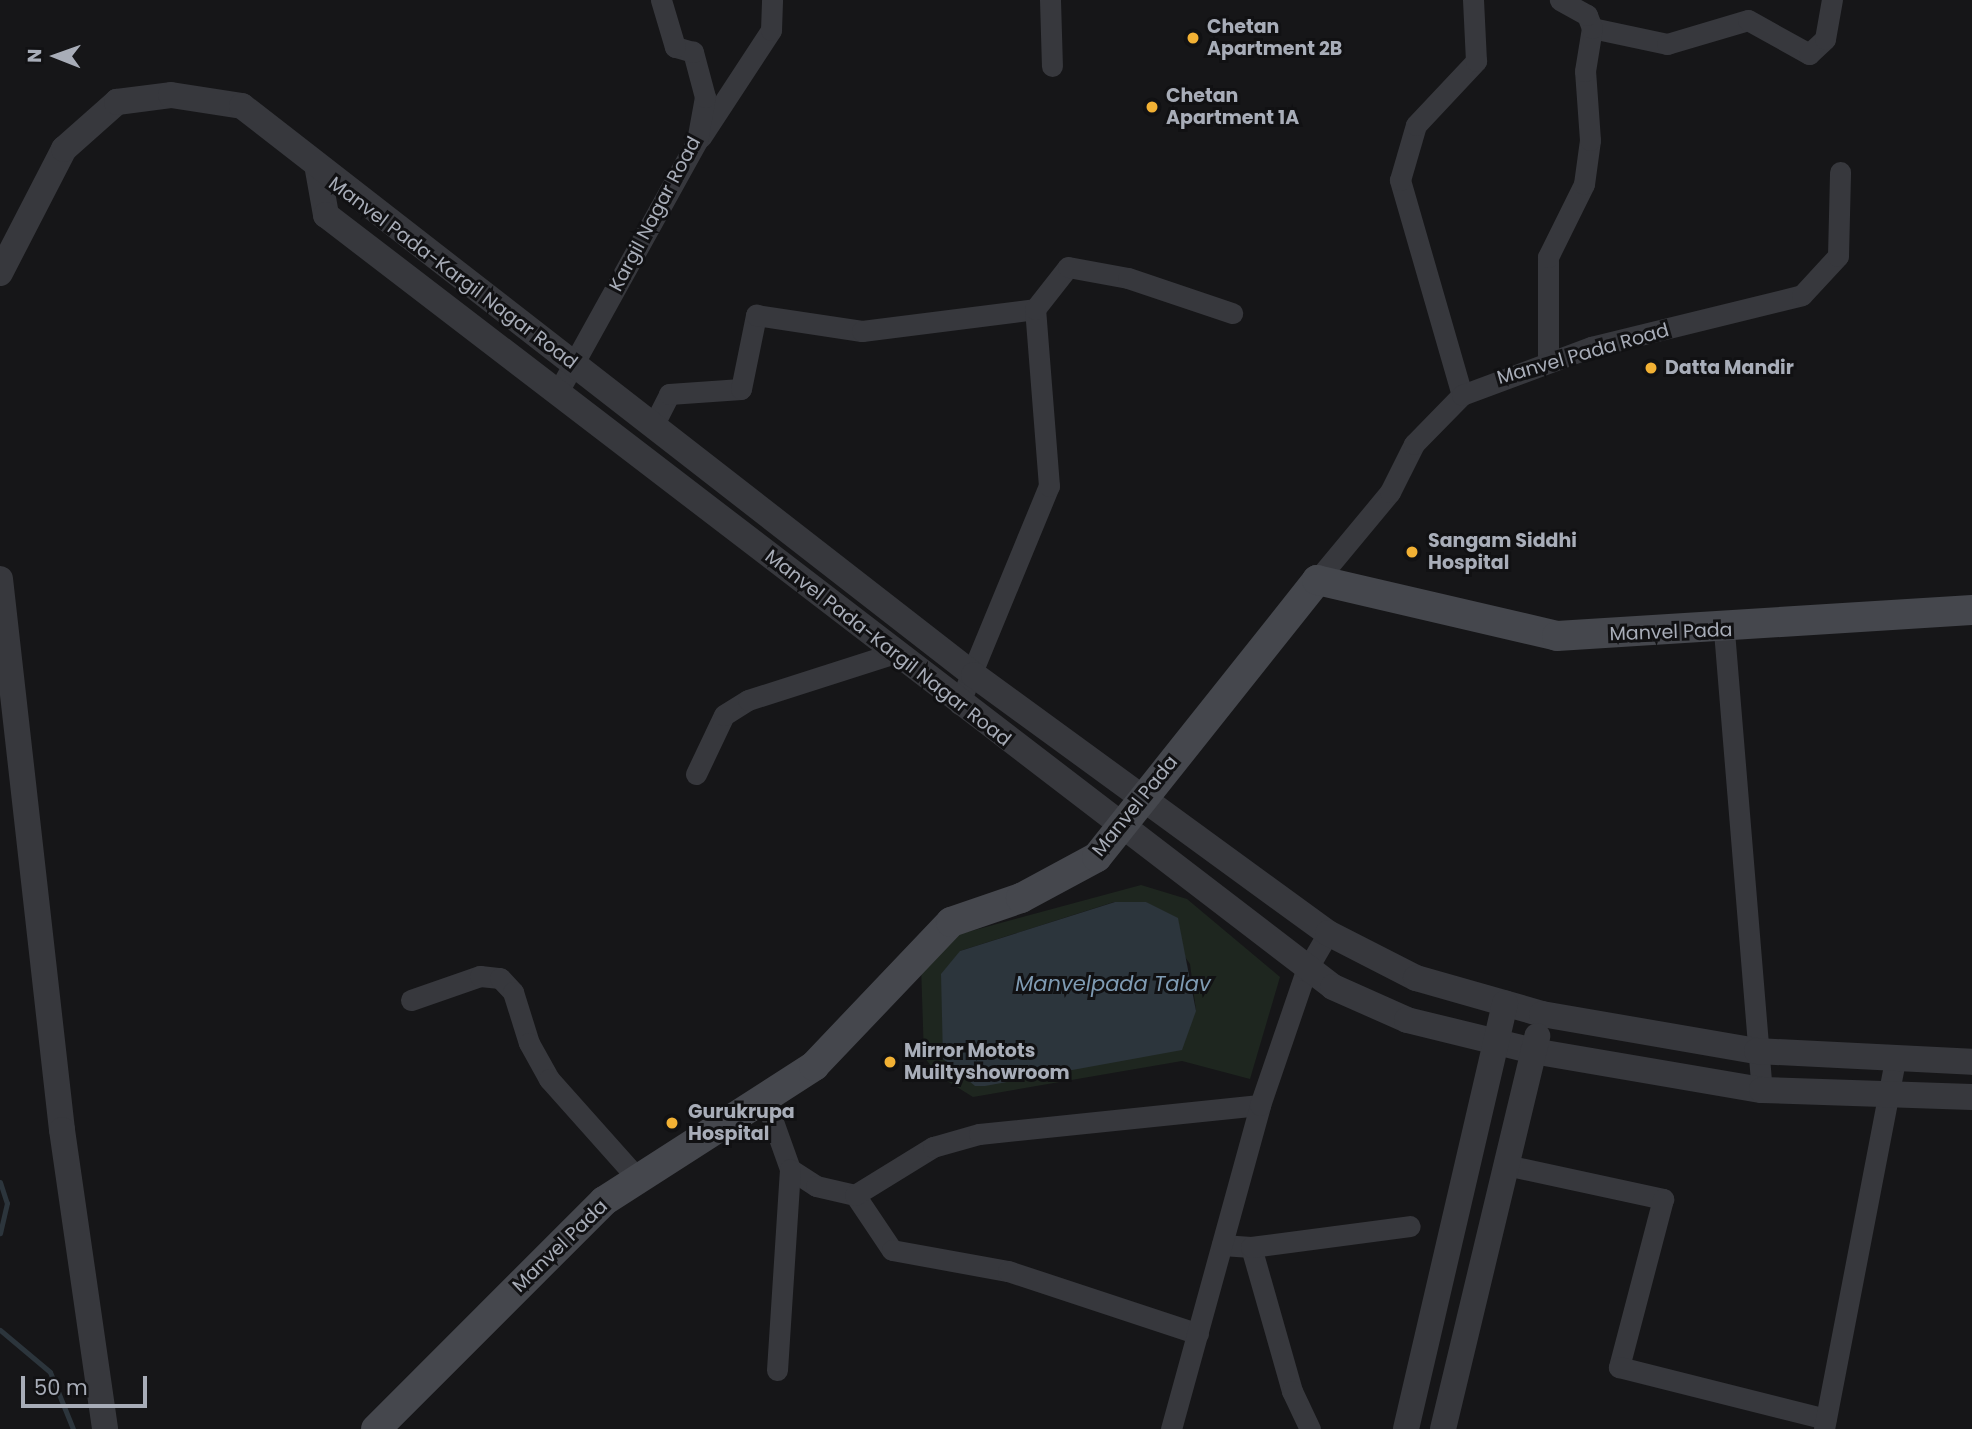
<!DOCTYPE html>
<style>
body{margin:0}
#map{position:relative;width:1972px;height:1429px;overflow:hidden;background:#161618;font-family:Poppins,sans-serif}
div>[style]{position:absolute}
.green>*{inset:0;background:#1e261f}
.water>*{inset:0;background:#2c353c}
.stream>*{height:5px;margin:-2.5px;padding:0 2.5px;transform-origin:2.5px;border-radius:2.5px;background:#2c353c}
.minor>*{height:21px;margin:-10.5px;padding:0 10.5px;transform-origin:10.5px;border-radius:10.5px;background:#37383d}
.tertiary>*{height:26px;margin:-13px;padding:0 13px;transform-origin:13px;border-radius:13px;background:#37383d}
.secondary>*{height:30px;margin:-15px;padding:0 15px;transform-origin:15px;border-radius:15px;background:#45474d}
.dots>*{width:19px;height:19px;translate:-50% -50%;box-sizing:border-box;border:4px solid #111113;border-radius:50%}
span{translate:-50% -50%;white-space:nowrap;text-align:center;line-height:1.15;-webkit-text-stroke:6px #111113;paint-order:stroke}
.poi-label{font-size:19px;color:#a8adb8;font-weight:700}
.left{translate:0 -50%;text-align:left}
.street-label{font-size:19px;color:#a8adb8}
.water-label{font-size:21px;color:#7f9bb3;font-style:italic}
.north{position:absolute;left:21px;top:21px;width:70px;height:70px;-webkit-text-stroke:5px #111113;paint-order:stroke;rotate:271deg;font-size:19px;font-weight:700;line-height:28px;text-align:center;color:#a8adb8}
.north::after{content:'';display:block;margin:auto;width:24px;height:32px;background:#a8adb8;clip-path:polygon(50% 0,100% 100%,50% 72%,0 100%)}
.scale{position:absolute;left:21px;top:1376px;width:126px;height:32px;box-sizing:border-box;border:4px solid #a8adb8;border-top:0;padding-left:9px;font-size:21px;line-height:24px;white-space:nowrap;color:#a8adb8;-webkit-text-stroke:5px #111113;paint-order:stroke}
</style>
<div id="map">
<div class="green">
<div style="clip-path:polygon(evenodd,1141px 885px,1187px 899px,1280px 977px,1250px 1079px,1182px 1061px,973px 1097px,939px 1076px,924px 1057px,921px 965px,949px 937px,1141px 885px,1114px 902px,1146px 902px,1190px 964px,1196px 1011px,960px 951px,1114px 902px)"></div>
</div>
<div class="water">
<div style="clip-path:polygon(1115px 902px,1146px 902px,1178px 918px,1196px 1011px,1182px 1050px,985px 1086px,975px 1086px,943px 1059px,941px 974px,960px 951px)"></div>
</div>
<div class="stream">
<div style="left:0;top:1182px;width:22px;rotate:72deg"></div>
<div style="left:7px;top:1203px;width:31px;rotate:103deg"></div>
<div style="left:0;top:1330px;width:65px;rotate:40deg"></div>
<div style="left:50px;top:1372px;width:61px;rotate:68deg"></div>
</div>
<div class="minor">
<div style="left:1050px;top:0;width:66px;rotate:88.3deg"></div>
<div style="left:1592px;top:28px;width:77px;rotate:12deg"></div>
<div style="left:1667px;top:44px;width:84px;rotate:-16.5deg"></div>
<div style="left:1748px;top:20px;width:70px;rotate:29.1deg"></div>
<div style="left:1809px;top:54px;width:22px;rotate:-43deg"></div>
<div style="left:1825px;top:39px;width:40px;rotate:-80deg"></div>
<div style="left:701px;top:137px;width:128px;rotate:-56.8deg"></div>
<div style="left:771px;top:30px;width:30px;rotate:-88deg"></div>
<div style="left:1548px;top:362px;width:105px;rotate:-90deg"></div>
<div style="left:1548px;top:257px;width:81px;rotate:-63.7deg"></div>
<div style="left:1584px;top:184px;width:44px;rotate:-82.2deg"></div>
<div style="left:1590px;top:140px;width:69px;rotate:-94.1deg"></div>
<div style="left:1585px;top:71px;width:44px;rotate:-80.8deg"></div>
<div style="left:1592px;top:28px;width:14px;rotate:-111deg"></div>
<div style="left:1587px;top:15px;width:31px;rotate:-151deg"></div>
<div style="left:559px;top:390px;width:285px;rotate:-61deg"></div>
<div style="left:697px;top:141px;width:45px;rotate:-79.7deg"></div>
<div style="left:705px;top:97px;width:47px;rotate:-104.9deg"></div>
<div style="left:693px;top:52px;width:19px;rotate:-164deg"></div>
<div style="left:675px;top:47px;width:49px;rotate:-106.6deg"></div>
<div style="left:1462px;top:395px;width:224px;rotate:-106.1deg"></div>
<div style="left:1400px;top:180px;width:57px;rotate:-73.8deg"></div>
<div style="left:1416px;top:125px;width:88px;rotate:-46.8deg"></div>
<div style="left:1476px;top:61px;width:61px;rotate:-92.8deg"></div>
<div style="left:653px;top:426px;width:36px;rotate:-63deg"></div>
<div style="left:669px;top:394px;width:72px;rotate:-4deg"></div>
<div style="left:741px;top:389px;width:76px;rotate:-78.5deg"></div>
<div style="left:756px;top:315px;width:107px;rotate:8.6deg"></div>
<div style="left:862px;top:331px;width:174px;rotate:-7.2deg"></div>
<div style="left:1317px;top:580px;width:114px;rotate:-50.3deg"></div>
<div style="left:1390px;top:492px;width:54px;rotate:-63.4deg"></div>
<div style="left:1414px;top:444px;width:69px;rotate:-45.6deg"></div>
<div style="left:1462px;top:395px;width:138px;rotate:-20.4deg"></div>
<div style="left:1591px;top:347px;width:217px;rotate:-13.8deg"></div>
<div style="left:1802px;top:295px;width:53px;rotate:-47.3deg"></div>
<div style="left:1838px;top:256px;width:84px;rotate:-88.6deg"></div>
<div style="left:1724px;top:631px;width:461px;rotate:85.3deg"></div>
<div style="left:959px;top:704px;width:236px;rotate:-67.6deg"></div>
<div style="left:1049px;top:486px;width:178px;rotate:-94.5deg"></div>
<div style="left:1035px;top:309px;width:53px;rotate:-51.8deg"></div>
<div style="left:1068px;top:267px;width:61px;rotate:10.4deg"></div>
<div style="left:1128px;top:278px;width:110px;rotate:18.6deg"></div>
<div style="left:696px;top:774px;width:65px;rotate:-64.6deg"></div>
<div style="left:724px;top:715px;width:28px;rotate:-32deg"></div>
<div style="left:748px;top:700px;width:151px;rotate:-17.7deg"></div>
<div style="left:411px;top:1000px;width:73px;rotate:-19.2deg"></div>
<div style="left:480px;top:976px;width:20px;rotate:6deg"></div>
<div style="left:500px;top:978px;width:19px;rotate:47deg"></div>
<div style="left:513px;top:992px;width:53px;rotate:72.6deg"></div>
<div style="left:529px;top:1043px;width:41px;rotate:60.9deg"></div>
<div style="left:549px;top:1079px;width:134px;rotate:48.3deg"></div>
<div style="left:765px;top:1099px;width:74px;rotate:70.3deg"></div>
<div style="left:790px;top:1169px;width:31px;rotate:33deg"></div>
<div style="left:816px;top:1186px;width:40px;rotate:13deg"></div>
<div style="left:855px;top:1195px;width:66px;rotate:56.1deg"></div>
<div style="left:892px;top:1250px;width:118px;rotate:10.3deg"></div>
<div style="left:1008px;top:1271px;width:200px;rotate:18.3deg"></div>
<div style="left:1506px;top:1165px;width:161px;rotate:12.2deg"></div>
<div style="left:1663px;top:1199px;width:174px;rotate:104.7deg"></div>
<div style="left:1619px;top:1367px;width:213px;rotate:14.1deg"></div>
<div style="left:855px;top:1195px;width:92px;rotate:-31.6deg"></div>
<div style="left:933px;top:1147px;width:48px;rotate:-15.8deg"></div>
<div style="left:979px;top:1134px;width:282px;rotate:-5.9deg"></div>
<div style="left:1222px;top:1245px;width:29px;rotate:4deg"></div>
<div style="left:1251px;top:1247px;width:150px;rotate:74.1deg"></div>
<div style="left:1292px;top:1391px;width:42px;rotate:64.7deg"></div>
<div style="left:1251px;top:1247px;width:160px;rotate:-7.5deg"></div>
<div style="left:777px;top:1370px;width:201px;rotate:-86.3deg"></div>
<div style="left:1171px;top:1429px;width:336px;rotate:-74.6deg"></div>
<div style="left:1260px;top:1105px;width:142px;rotate:-71.1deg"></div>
<div style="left:1306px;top:971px;width:44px;rotate:-59.9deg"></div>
<div style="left:1824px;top:1429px;width:377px;rotate:-79.1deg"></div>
</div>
<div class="tertiary">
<div style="left:318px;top:170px;width:46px;rotate:79.9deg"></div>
<div style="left:326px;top:215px;width:1269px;rotate:37.47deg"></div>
<div style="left:1333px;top:987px;width:81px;rotate:24deg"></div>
<div style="left:1407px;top:1020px;width:130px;rotate:13.8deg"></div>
<div style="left:1533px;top:1051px;width:232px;rotate:9.7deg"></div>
<div style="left:1762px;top:1090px;width:210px;rotate:1.9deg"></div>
<div style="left:0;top:273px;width:140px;rotate:-62.7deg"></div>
<div style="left:64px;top:149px;width:71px;rotate:-41.6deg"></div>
<div style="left:117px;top:102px;width:54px;rotate:-7.4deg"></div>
<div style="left:171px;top:95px;width:72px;rotate:8.8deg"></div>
<div style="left:242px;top:106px;width:927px;rotate:37.86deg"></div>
<div style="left:974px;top:675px;width:438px;rotate:36.1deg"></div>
<div style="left:1328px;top:933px;width:99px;rotate:27.1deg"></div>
<div style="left:1416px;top:978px;width:131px;rotate:15.9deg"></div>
<div style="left:1542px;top:1014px;width:218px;rotate:9.8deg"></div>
<div style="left:1757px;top:1051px;width:215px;rotate:2.9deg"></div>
<div style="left:0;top:579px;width:554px;rotate:83.58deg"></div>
<div style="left:62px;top:1130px;width:302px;rotate:81.8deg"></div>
<div style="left:1406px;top:1429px;width:437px;rotate:-76.9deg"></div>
<div style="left:1443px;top:1429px;width:404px;rotate:-76.5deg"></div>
</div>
<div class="secondary">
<div style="left:376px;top:1429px;width:322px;rotate:-45deg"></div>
<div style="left:604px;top:1201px;width:250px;rotate:-32.7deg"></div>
<div style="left:814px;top:1066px;width:199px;rotate:-46.4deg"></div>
<div style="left:951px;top:922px;width:74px;rotate:-18.9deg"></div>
<div style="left:1021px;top:898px;width:86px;rotate:-28.3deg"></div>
<div style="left:1097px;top:857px;width:354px;rotate:-51.5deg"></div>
<div style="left:1317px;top:580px;width:246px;rotate:13.1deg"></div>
<div style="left:1557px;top:636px;width:416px;rotate:-3.6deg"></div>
</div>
<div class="dots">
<div style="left:1193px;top:38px;background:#f2b134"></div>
<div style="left:1152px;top:107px;background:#f2b134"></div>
<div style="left:1651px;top:368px;background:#f2b134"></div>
<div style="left:1412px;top:552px;background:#f2b134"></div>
<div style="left:890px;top:1062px;background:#f2b134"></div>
<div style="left:672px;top:1123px;background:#f2b134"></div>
</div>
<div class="poi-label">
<span class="left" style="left:1207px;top:38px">Chetan<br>Apartment 2B</span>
<span class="left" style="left:1166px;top:107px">Chetan<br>Apartment 1A</span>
<span class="left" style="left:1665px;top:368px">Datta Mandir</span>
<span class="left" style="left:1428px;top:552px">Sangam Siddhi<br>Hospital</span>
<span class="left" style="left:904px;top:1062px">Mirror Motots<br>Muiltyshowroom</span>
<span class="left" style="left:688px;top:1123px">Gurukrupa<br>Hospital</span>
</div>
<div class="street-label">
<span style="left:655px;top:214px;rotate:-62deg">Kargil Nagar Road</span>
<span style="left:453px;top:273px;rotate:37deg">Manvel Pada-Kargil Nagar Road</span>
<span style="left:1583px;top:354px;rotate:-16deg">Manvel Pada Road</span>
<span style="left:1671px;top:632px;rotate:-2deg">Manvel Pada</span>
<span style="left:888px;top:648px;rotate:38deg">Manvel Pada-Kargil Nagar Road</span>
<span style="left:1135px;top:806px;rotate:-51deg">Manvel Pada</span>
<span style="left:560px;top:1246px;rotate:-44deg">Manvel Pada</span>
</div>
<div class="water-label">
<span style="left:1113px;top:984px">Manvelpada Talav</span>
</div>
<div class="north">N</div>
<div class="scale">50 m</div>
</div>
